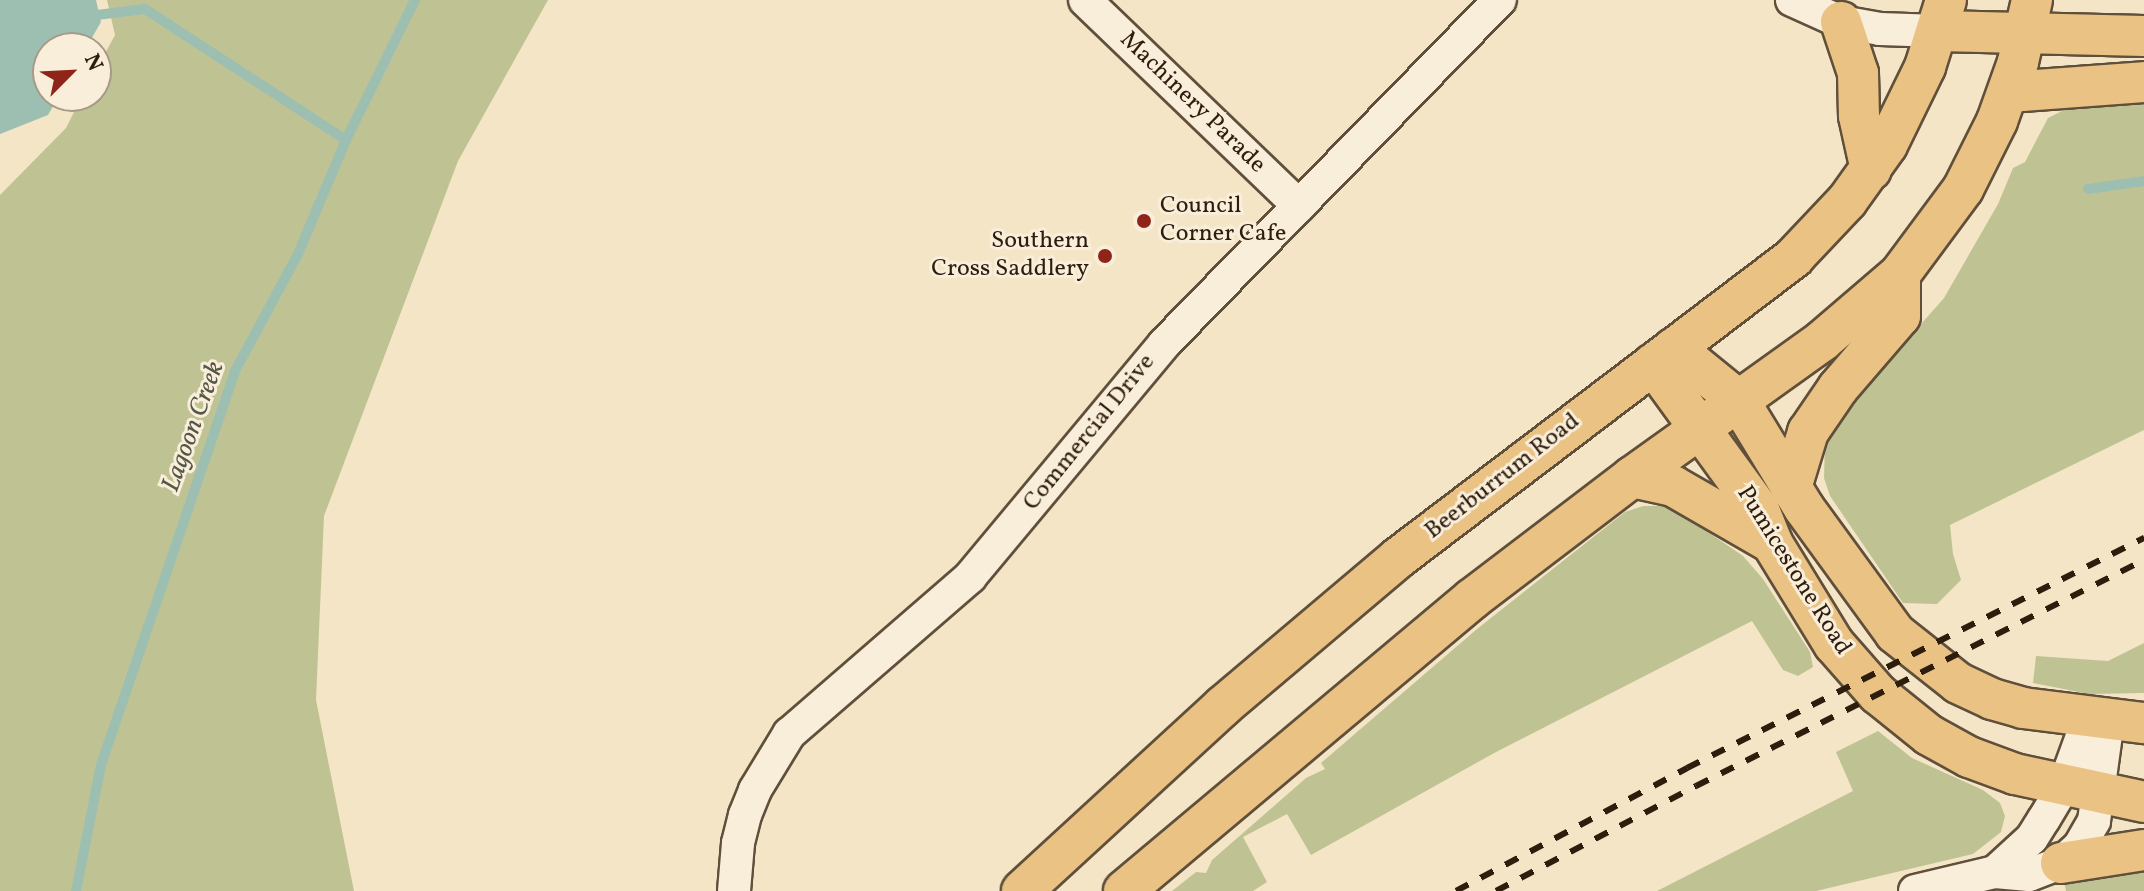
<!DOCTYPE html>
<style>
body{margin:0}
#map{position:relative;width:2144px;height:891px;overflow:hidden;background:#f4e5c6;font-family:Vollkorn,serif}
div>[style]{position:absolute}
.green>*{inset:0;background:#bfc393}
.water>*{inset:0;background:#9cbfb2}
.stream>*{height:10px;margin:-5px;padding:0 5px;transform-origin:5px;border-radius:5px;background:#9cbfb2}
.roads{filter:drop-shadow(2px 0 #604f3b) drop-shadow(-2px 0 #604f3b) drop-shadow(0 2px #604f3b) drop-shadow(0 -2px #604f3b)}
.minor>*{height:32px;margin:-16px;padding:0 16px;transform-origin:16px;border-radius:16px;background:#f8eeda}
.major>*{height:40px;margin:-20px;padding:0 20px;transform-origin:20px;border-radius:20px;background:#eac283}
.rail>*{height:6px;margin-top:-3px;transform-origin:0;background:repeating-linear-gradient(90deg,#2e1d0d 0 14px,transparent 0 28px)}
.dots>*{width:22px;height:22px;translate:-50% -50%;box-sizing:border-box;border:4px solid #f8eeda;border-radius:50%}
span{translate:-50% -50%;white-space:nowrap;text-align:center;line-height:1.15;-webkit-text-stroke:6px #f8eeda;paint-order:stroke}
.street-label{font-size:24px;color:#2e1d0d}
.poi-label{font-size:24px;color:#2e1d0d}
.left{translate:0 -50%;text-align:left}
.right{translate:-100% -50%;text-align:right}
.water-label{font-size:26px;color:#545647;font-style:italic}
.north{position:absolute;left:32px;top:32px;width:80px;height:80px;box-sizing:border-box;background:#f8eeda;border:2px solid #a79a88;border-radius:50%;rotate:66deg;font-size:22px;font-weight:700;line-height:32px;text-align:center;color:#2e1d0d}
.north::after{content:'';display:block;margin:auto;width:28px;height:36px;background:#8f2418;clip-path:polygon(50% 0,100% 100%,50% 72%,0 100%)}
</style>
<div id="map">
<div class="green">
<div style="clip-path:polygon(107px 0,548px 0,458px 161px,324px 516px,316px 700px,354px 891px,0 891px,0 195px,66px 128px,82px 96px,96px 96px,96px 70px,115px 35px)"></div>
<div style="clip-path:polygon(2144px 96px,2144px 430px,1950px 525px,1953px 554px,1961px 580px,1937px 604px,1903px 603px,1830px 496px,1824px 478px,1825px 442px,1855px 399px,1944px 298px,1998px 204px,2013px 168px,2025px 162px,2048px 118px,2066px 109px)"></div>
<div style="clip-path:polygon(1643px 506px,1663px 506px,1680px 513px,1743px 556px,1763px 579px,1810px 652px,1813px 667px,1798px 676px,1783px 670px,1752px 621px,1496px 752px,1311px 855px,1287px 814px,1243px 837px,1267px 882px,1253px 891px,1172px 891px,1196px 872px,1206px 873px,1212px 860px,1306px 778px,1325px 769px,1321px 763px,1477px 629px,1625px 512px)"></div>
<div style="clip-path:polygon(2144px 643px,2144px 693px,2089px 694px,2033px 683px,2036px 656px,2108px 661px)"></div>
<div style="clip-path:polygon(1878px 731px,1912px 758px,1983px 790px,2000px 803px,2005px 816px,2001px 832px,1973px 854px,1816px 891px,1657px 891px,1853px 791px,1836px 752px)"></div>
<div style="clip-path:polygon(2144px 863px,2144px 891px,2066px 891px,2064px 882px)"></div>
</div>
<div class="water">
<div style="clip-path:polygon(0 0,96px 0,101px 22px,86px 48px,48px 48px,48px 96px,59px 96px,48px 115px,0 134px)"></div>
</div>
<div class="stream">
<div style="left:89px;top:16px;width:56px;rotate:-7.1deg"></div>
<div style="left:145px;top:9px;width:240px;rotate:33.1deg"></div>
<div style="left:2088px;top:189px;width:57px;rotate:-8.1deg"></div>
<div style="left:76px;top:891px;width:128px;rotate:-78.8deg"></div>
<div style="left:101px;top:765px;width:416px;rotate:-71.2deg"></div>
<div style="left:235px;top:371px;width:133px;rotate:-61.7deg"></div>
<div style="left:298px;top:254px;width:124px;rotate:-67.2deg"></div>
<div style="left:346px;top:140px;width:156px;rotate:-63.8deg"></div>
</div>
<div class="roads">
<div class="minor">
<div style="left:1085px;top:0;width:297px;rotate:43.9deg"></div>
<div style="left:1792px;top:0;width:54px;rotate:24.2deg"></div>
<div style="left:1841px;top:22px;width:40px;rotate:10deg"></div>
<div style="left:1880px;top:29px;width:59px;rotate:1.9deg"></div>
<div style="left:1995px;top:872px;width:50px;rotate:-42.6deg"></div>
<div style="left:2032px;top:838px;width:22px;rotate:-58deg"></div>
<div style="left:2044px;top:819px;width:39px;rotate:-59deg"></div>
<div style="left:2064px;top:786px;width:73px;rotate:-70.1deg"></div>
<div style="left:734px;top:891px;width:48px;rotate:-85.2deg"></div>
<div style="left:738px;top:843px;width:29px;rotate:-76deg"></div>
<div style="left:745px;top:815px;width:27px;rotate:-68deg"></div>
<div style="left:755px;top:790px;width:66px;rotate:-58.7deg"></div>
<div style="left:789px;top:734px;width:240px;rotate:-40.9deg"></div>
<div style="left:970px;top:577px;width:303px;rotate:-50.2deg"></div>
<div style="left:1164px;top:344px;width:481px;rotate:-45.7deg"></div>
<div style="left:1915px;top:891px;width:82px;rotate:-13.4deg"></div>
<div style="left:1995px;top:872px;width:34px;rotate:5deg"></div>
<div style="left:2029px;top:875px;width:34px;rotate:-21deg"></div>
<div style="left:2061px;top:863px;width:24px;rotate:-42deg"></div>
<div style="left:2079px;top:847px;width:30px;rotate:-60deg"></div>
<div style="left:2094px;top:821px;width:102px;rotate:-82.1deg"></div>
</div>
<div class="major">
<div style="left:1841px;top:22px;width:54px;rotate:71.6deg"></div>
<div style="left:1858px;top:73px;width:43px;rotate:88.7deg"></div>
<div style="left:1859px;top:116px;width:55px;rotate:77.5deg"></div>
<div style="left:1939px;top:31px;width:205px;rotate:1.4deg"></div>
<div style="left:2009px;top:92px;width:135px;rotate:-4.2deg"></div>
<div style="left:1674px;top:348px;width:84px;rotate:39.2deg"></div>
<div style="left:1739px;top:401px;width:125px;rotate:58.7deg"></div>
<div style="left:1804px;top:508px;width:155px;rotate:53.9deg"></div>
<div style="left:1895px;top:633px;width:80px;rotate:38.4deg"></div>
<div style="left:1958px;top:683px;width:38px;rotate:25deg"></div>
<div style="left:1992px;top:699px;width:32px;rotate:16deg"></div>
<div style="left:2023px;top:708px;width:122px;rotate:7.1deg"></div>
<div style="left:1653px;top:364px;width:180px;rotate:54deg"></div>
<div style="left:1759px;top:510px;width:35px;rotate:68deg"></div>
<div style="left:1772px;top:543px;width:119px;rotate:58.5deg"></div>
<div style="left:1834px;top:644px;width:67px;rotate:48.7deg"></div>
<div style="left:1878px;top:694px;width:65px;rotate:38.8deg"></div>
<div style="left:1929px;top:735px;width:46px;rotate:28.8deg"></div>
<div style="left:1969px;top:757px;width:49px;rotate:20.3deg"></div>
<div style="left:2015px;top:774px;width:132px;rotate:12.2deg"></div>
<div style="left:1632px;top:477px;width:42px;rotate:12.4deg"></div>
<div style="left:1673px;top:486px;width:114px;rotate:29.9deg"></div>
<div style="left:1791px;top:488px;width:59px;rotate:-73.1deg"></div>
<div style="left:1808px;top:432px;width:53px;rotate:-55.7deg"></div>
<div style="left:1838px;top:388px;width:95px;rotate:-49.3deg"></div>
<div style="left:1900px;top:316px;width:42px;rotate:-90deg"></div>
<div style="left:2061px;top:863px;width:84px;rotate:-8.9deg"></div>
<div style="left:1022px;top:891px;width:273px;rotate:-42.6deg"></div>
<div style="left:1223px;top:706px;width:229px;rotate:-40.2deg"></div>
<div style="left:1398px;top:558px;width:497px;rotate:-37.2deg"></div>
<div style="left:1794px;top:257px;width:77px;rotate:-46.6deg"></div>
<div style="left:1847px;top:201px;width:69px;rotate:-54.5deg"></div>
<div style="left:1887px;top:145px;width:87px;rotate:-64deg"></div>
<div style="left:1925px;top:67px;width:70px;rotate:-72.6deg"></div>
<div style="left:1124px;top:891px;width:454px;rotate:-40deg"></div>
<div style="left:1472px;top:599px;width:201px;rotate:-37.3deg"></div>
<div style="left:1632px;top:477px;width:234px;rotate:-35.6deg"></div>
<div style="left:1822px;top:341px;width:103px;rotate:-40.7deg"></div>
<div style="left:1900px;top:274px;width:106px;rotate:-53.5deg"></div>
<div style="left:1963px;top:189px;width:76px;rotate:-63.4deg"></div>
<div style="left:1997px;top:121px;width:63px;rotate:-70.4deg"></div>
<div style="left:2018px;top:62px;width:64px;rotate:-77.3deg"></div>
</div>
</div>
<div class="rail">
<div style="left:1456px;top:891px;width:262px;rotate:-28deg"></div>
<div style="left:1687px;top:768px;width:512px;rotate:-26.72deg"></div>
<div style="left:1496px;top:891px;width:226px;rotate:-27.7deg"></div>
<div style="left:1696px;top:786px;width:502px;rotate:-26.77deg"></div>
</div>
<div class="dots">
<div style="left:1144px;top:221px;background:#8f2418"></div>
<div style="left:1105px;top:256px;background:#8f2418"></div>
</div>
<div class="street-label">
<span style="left:1192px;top:103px;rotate:44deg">Machinery Parade</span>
<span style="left:1090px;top:433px;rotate:-51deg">Commercial Drive</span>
<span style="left:1503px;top:477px;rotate:-38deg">Beerburrum Road</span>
<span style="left:1793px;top:571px;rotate:58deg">Pumicestone Road</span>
</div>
<div class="poi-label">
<span class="left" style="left:1160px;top:221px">Council<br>Corner Cafe</span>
<span class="right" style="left:1089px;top:256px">Southern<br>Cross Saddlery</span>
</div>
<div class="water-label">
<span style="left:194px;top:427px;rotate:-70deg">Lagoon Creek</span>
</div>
<div class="north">N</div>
</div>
